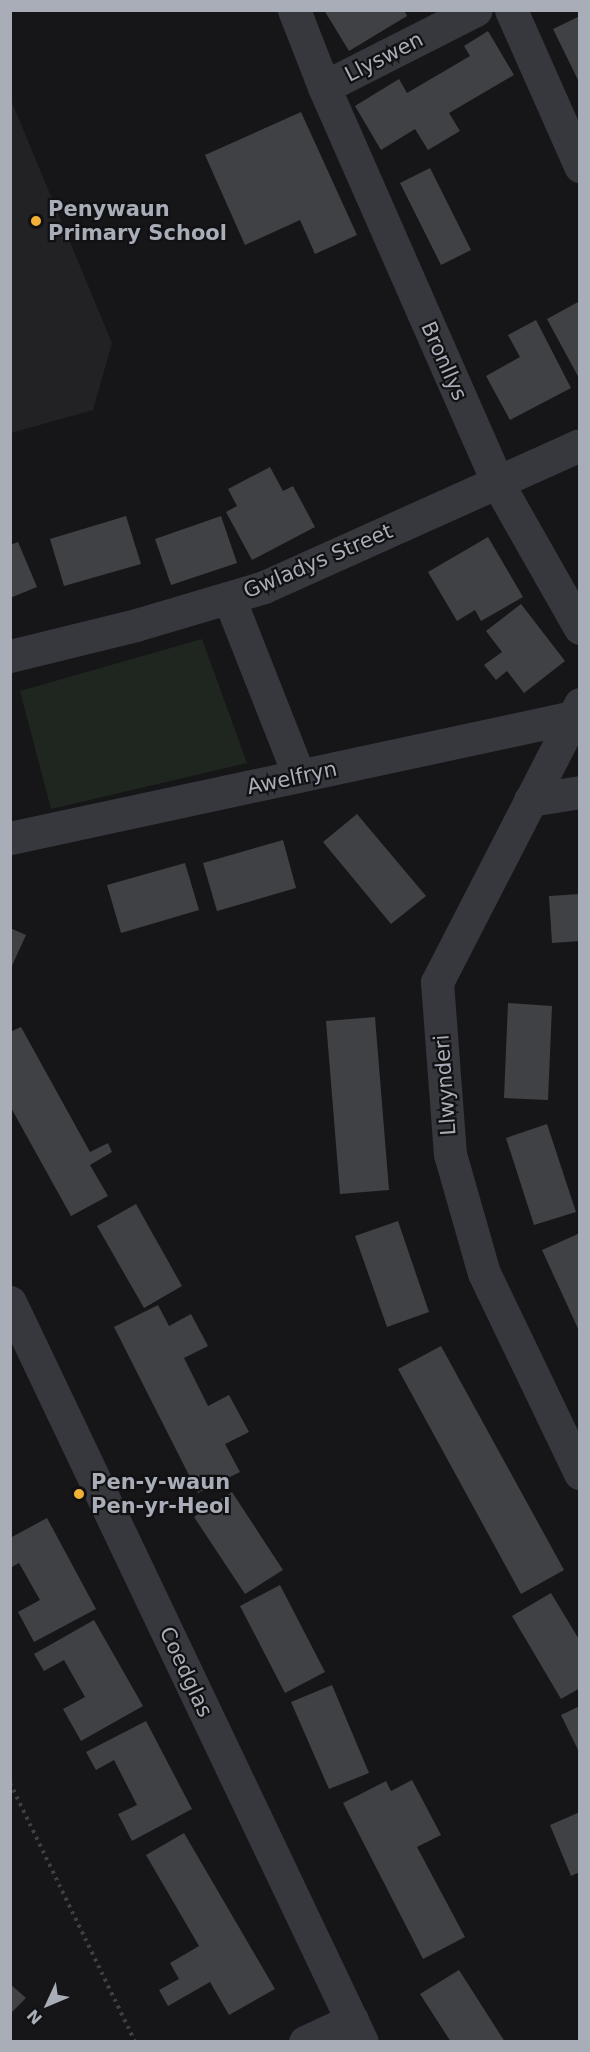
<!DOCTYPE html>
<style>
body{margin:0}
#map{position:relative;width:590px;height:2052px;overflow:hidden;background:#161618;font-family:"DejaVu Sans",sans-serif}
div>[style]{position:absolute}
.built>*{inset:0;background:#222225}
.green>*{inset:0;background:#1e261f}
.building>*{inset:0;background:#404145}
.path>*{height:4px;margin-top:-2px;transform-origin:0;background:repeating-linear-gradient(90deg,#3d3f44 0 3px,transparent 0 7.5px)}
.minor>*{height:33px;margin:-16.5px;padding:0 16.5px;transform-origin:16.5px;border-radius:16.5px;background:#37383d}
.dots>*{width:16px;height:16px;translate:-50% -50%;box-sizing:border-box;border:3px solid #111113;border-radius:50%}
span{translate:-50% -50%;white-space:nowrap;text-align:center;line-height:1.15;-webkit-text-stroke:4.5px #111113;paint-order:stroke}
.street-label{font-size:21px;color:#a8adb8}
.poi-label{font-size:21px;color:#a8adb8;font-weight:700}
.left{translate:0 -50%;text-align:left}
.frame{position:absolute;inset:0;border:12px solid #a8adb8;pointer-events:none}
.north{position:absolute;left:18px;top:1974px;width:60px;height:60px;-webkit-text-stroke:4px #111113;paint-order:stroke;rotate:226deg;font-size:16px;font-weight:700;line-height:24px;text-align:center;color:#a8adb8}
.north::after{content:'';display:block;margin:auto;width:21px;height:27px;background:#a8adb8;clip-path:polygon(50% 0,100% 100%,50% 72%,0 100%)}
</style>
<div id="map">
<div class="built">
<div style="clip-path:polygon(11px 100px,112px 343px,93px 410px,11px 433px)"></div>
</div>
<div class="green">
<div style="clip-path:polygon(202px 639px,247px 763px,51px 809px,20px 691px)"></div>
</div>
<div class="building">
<div style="clip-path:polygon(324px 10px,404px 10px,407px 16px,349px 51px)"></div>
<div style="clip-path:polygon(580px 16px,580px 84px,553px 29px)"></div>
<div style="clip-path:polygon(488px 31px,514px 75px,449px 113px,460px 131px,428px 150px,415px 129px,381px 150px,355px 106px,399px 79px,407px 93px,470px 56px,464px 46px)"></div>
<div style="clip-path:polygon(301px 112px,357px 235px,315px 254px,300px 220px,245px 245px,205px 155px)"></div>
<div style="clip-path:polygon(430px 168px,471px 250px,441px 265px,400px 183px)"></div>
<div style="clip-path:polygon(580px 301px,580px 380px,547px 319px)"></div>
<div style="clip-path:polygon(536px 320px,571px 388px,510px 420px,486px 376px,520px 357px,508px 335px)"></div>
<div style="clip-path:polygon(270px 467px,283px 491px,293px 486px,315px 527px,252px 560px,226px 512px,237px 506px,228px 489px)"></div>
<div style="clip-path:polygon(126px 516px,141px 564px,64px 586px,50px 539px)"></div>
<div style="clip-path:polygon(221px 516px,237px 563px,171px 585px,155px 539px)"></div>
<div style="clip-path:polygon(488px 537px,523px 597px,481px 621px,475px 610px,457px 621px,428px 572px)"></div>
<div style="clip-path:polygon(18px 542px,37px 587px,10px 598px,10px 545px)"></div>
<div style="clip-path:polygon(521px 604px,565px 661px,524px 693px,507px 671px,496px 680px,484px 665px,502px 652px,486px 631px)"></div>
<div style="clip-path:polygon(357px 814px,426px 896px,391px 924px,323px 842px)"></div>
<div style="clip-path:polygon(283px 840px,296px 888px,217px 911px,203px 863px)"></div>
<div style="clip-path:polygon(185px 863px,199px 910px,121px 933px,107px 885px)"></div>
<div style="clip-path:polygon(580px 894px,580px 941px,552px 943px,549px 896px)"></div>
<div style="clip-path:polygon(10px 928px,26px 935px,10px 970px)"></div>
<div style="clip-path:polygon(508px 1003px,552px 1006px,548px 1100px,504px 1098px)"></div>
<div style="clip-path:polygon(375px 1017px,389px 1190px,340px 1194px,326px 1021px)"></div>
<div style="clip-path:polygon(21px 1027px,90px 1152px,108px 1143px,112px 1152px,90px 1165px,108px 1196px,71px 1216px,10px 1106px,10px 1032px)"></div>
<div style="clip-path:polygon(547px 1124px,576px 1212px,534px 1225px,506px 1138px)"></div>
<div style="clip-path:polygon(136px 1204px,182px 1286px,144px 1308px,97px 1226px)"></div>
<div style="clip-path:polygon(398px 1221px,429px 1312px,387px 1327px,355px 1236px)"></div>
<div style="clip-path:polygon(580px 1233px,580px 1333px,542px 1250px)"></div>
<div style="clip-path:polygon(158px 1305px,169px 1326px,191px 1314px,208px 1346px,184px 1358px,208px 1406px,229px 1395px,249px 1432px,225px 1444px,240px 1472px,198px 1493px,114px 1327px)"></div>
<div style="clip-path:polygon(441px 1346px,564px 1570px,521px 1594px,398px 1369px)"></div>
<div style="clip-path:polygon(232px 1492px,283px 1570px,245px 1594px,194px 1517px)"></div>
<div style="clip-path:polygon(47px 1518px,96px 1609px,34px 1642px,18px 1612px,40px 1600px,19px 1563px,10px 1568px,10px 1538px)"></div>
<div style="clip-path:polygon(280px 1585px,325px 1672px,285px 1693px,240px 1606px)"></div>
<div style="clip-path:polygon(551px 1593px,580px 1641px,580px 1688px,561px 1699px,512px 1616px)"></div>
<div style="clip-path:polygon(94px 1620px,143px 1706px,81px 1741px,63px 1709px,85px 1697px,64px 1660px,44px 1671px,34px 1654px)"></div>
<div style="clip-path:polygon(332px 1685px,369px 1773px,329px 1789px,291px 1702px)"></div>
<div style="clip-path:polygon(580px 1706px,580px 1754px,561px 1715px)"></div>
<div style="clip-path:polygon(146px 1721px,192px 1809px,132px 1841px,118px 1814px,137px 1805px,114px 1760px,96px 1770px,86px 1752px)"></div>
<div style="clip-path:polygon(412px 1780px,441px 1835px,417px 1847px,465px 1937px,423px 1959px,343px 1803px,386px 1781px,391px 1791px)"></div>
<div style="clip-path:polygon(580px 1812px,580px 1872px,571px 1876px,550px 1825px)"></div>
<div style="clip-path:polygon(184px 1833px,275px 1989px,229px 2015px,210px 1982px,168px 2006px,159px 1990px,179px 1979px,170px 1963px,199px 1946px,146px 1855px)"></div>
<div style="clip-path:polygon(459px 1970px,505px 2042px,451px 2042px,420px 1994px)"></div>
<div style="clip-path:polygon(10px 1984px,26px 1998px,10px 2014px)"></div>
</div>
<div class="path">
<div style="left:10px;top:1783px;width:288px;rotate:64.2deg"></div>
</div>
<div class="minor">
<div style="left:294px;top:10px;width:83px;rotate:68.7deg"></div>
<div style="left:324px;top:87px;width:431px;rotate:66.3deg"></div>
<div style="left:497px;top:482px;width:168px;rotate:60.4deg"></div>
<div style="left:511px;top:10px;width:171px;rotate:66.1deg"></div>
<div style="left:324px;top:87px;width:170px;rotate:-26.9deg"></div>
<div style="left:229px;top:598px;width:191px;rotate:68.5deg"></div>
<div style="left:10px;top:656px;width:130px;rotate:-13.8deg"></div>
<div style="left:136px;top:625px;width:134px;rotate:-16.5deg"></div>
<div style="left:264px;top:587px;width:346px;rotate:-24.2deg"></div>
<div style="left:580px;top:704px;width:313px;rotate:117.2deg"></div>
<div style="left:437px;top:982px;width:172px;rotate:85.7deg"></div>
<div style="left:450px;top:1154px;width:124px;rotate:74.1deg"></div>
<div style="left:484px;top:1273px;width:222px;rotate:64.4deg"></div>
<div style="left:530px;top:800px;width:51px;rotate:-9.1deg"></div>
<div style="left:10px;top:838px;width:576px;rotate:-12.13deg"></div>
<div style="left:10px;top:1302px;width:819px;rotate:64.56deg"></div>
<div style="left:305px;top:2042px;width:52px;rotate:-25.1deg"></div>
</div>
<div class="dots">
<div style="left:36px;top:221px;background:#f2b134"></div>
<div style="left:79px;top:1494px;background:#f2b134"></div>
</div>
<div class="street-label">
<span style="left:384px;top:57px;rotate:-27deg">Llyswen</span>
<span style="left:444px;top:361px;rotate:66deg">Bronllys</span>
<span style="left:318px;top:561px;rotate:-23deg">Gwladys Street</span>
<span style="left:292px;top:778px;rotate:-12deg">Awelfryn</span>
<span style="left:445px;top:1085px;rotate:-94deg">Llwynderi</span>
<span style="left:186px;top:1672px;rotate:65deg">Coedglas</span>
</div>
<div class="poi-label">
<span class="left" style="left:48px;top:221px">Penywaun<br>Primary School</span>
<span class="left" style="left:91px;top:1494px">Pen-y-waun<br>Pen-yr-Heol</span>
</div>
<div class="frame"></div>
<div class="north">N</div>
</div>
